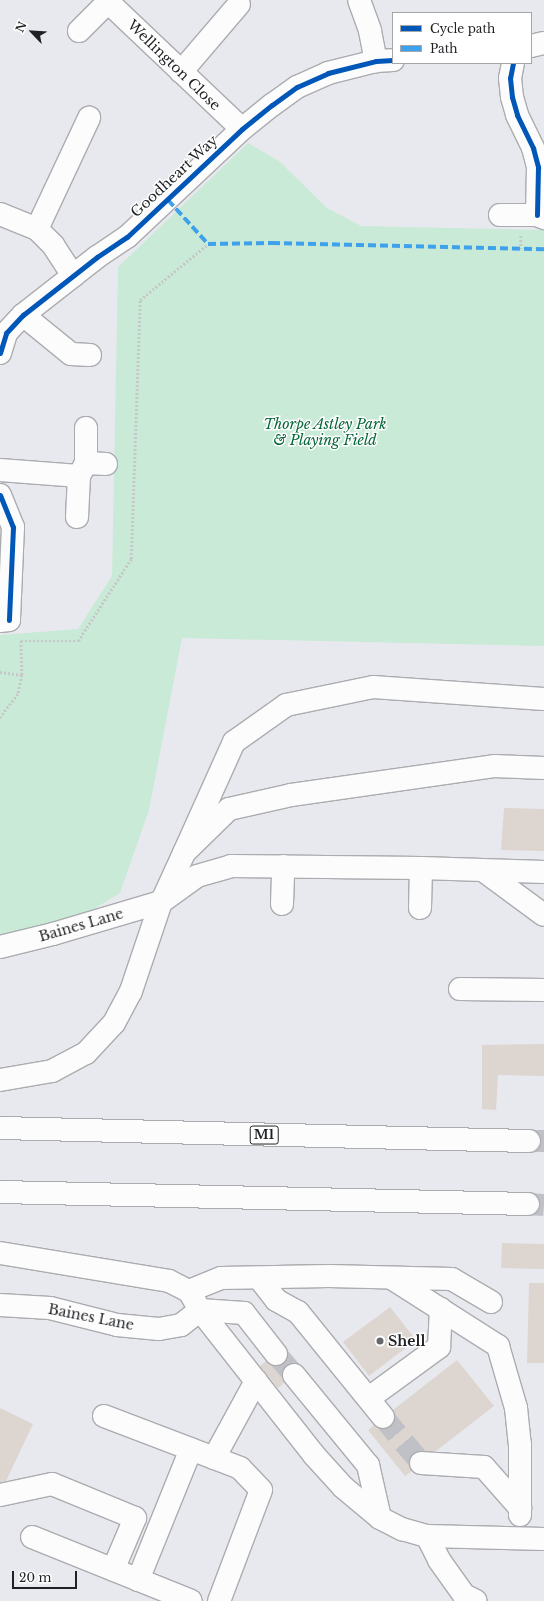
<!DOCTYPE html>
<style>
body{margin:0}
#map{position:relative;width:544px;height:1601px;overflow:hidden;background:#e8e9ee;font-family:"Libre Baskerville",serif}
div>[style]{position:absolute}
.green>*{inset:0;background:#c9ead6}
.building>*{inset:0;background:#ddd5cf}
.minor-tunnel>*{height:22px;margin-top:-11px;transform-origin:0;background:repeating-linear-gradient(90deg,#c0c1c6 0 22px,transparent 0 33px)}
.highway-tunnel>*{height:22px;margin-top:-11px;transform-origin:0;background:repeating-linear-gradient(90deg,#c0c1c6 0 22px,transparent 0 33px)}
.path>*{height:2.5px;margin-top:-1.25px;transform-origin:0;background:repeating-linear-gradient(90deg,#c6c7c9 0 2px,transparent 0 4px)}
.roads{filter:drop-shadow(1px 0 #abacb0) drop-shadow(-1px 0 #abacb0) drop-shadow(0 1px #abacb0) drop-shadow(0 -1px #abacb0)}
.minor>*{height:22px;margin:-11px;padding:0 11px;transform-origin:11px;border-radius:11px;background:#fcfcfc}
.highway>*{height:22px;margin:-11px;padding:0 11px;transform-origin:11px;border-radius:11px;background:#fcfcfc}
.quiet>*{height:4px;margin-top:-2px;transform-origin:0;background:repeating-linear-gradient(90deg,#3da2eb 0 8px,transparent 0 12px)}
.cycleway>*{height:5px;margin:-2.5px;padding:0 2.5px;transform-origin:2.5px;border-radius:2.5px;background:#0057b8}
.dots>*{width:11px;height:11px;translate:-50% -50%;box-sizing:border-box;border:2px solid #fff;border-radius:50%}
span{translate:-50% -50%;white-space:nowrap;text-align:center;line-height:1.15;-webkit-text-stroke:3px #fff;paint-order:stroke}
.shield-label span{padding:1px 3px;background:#fff;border:1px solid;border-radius:3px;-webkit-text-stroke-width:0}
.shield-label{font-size:13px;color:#1f2124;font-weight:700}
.street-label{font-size:14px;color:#1f2124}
.park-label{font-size:14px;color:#056638;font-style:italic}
.poi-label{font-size:14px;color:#1f2124;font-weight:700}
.left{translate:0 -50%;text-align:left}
.legend{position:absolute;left:392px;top:12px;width:140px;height:52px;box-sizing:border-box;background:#fff;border:1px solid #a5a6a7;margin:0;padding:5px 7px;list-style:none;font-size:12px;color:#1f2124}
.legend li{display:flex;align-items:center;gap:8px;height:20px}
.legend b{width:20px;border:1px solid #a5a6a7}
.north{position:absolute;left:12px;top:12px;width:40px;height:40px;-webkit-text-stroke:3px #fff;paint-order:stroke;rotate:295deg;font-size:11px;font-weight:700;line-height:16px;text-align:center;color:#1f2124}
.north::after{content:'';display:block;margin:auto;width:14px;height:18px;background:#1f2124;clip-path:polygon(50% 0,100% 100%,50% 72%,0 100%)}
.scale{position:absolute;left:12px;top:1571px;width:65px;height:18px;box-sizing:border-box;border:2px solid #1f2124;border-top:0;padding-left:5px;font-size:12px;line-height:14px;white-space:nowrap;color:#1f2124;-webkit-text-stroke:3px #fff;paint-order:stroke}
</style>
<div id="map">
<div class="green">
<div style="clip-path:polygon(248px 143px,279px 161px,327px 208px,361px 226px,544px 230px,544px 646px,182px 638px,149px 810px,120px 893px,53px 934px,0 947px,0 635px,78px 629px,112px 576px,118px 267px)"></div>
</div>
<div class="building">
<div style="clip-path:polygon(504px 808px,544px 809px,544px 851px,501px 850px)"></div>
<div style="clip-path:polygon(544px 1044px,544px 1076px,498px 1075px,496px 1110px,482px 1109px,482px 1045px)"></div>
<div style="clip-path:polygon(502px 1243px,544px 1244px,544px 1269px,501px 1268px)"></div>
<div style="clip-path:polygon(529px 1283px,544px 1283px,544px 1363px,527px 1363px)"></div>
<div style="clip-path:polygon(390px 1307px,416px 1340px,369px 1376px,343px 1342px)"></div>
<div style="clip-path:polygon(288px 1355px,295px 1363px,286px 1365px,282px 1370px,282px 1377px,284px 1383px,278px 1388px,260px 1366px,266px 1361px,272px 1366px,278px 1366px,284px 1364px)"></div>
<div style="clip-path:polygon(457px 1360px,494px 1406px,436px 1451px,415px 1452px,411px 1456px,409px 1462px,412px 1471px,405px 1476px,368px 1430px,374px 1425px,379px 1429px,385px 1429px,391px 1427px,395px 1421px,395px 1415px,393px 1410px)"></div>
<div style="clip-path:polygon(0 1408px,33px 1424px,6px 1481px,0 1482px)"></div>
</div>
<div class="minor-tunnel">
<div style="left:276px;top:1354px;width:28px;rotate:49deg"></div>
<div style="left:383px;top:1417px;width:60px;rotate:50.4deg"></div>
</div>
<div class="highway-tunnel">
<div style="left:529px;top:1141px;width:15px"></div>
<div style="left:528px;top:1204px;width:16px;rotate:4deg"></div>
</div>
<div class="path">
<div style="left:521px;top:236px;width:13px;rotate:90deg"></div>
<div style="left:21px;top:641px;width:57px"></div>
<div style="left:78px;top:641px;width:98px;rotate:-57.1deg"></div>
<div style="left:131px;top:559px;width:259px;rotate:-88deg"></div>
<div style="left:140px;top:300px;width:88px;rotate:-39.5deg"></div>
<div style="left:21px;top:641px;width:34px;rotate:88deg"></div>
<div style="left:0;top:672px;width:22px;rotate:8deg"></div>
<div style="left:22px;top:675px;width:19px;rotate:102deg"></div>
<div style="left:18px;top:694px;width:30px;rotate:127deg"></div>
</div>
<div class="roads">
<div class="minor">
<div style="left:106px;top:0;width:187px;rotate:43.5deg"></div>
<div style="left:359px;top:0;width:33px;rotate:70deg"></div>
<div style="left:370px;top:31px;width:31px;rotate:79deg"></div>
<div style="left:79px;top:31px;width:41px;rotate:-45deg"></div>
<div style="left:531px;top:46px;width:13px;rotate:-13deg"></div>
<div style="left:513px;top:63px;width:15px;rotate:101deg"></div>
<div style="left:510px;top:78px;width:19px;rotate:84deg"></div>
<div style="left:512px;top:97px;width:19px;rotate:74deg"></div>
<div style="left:517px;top:115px;width:37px;rotate:64deg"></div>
<div style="left:533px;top:148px;width:20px;rotate:75deg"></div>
<div style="left:538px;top:167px;width:48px;rotate:91.2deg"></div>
<div style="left:181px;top:72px;width:89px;rotate:-49.5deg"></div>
<div style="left:0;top:214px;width:40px;rotate:22deg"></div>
<div style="left:37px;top:229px;width:23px;rotate:45deg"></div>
<div style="left:53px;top:245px;width:37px;rotate:57deg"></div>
<div style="left:500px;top:215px;width:37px"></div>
<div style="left:537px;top:215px;width:8px;rotate:23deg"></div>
<div style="left:37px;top:229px;width:123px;rotate:-64.9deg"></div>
<div style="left:23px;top:315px;width:62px;rotate:39.1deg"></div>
<div style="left:71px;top:354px;width:19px;rotate:3deg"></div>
<div style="left:0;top:353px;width:21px;rotate:-73deg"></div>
<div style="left:6px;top:333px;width:25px;rotate:-47deg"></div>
<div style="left:23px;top:315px;width:94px;rotate:-38.1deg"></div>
<div style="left:97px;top:257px;width:36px;rotate:-34deg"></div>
<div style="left:127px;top:237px;width:158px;rotate:-43.2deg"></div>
<div style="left:242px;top:129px;width:38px;rotate:-39deg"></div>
<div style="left:272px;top:105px;width:31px;rotate:-36deg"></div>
<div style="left:297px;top:87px;width:34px;rotate:-24deg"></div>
<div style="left:328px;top:73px;width:49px;rotate:-14deg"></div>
<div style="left:376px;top:61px;width:17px;rotate:-3deg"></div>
<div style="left:86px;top:463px;width:20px;rotate:3deg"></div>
<div style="left:0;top:470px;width:79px;rotate:4.3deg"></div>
<div style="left:0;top:495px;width:35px;rotate:68deg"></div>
<div style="left:13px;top:527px;width:93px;rotate:92.5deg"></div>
<div style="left:9px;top:620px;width:9px;rotate:174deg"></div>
<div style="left:77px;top:517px;width:41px;rotate:-87.2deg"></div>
<div style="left:79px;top:476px;width:15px;rotate:-62deg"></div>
<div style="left:86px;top:463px;width:35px;rotate:-90deg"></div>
<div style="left:184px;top:853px;width:122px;rotate:-65.8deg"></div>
<div style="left:234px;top:742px;width:64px;rotate:-35.4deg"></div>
<div style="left:286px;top:705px;width:89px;rotate:-11.7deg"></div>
<div style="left:373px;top:687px;width:171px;rotate:4deg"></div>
<div style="left:484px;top:871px;width:74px;rotate:36.3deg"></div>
<div style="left:162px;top:901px;width:53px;rotate:-65.4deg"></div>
<div style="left:184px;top:853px;width:63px;rotate:-44.4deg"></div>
<div style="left:229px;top:809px;width:64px;rotate:-12.7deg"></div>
<div style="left:291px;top:795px;width:205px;rotate:-8.1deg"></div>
<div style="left:494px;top:766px;width:50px;rotate:2.3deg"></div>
<div style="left:282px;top:904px;width:38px;rotate:-88deg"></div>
<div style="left:420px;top:908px;width:40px;rotate:-88.6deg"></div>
<div style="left:0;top:947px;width:55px;rotate:-13.8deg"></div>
<div style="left:53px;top:934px;width:113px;rotate:-16.5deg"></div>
<div style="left:161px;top:902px;width:44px;rotate:-35.8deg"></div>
<div style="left:197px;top:876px;width:35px;rotate:-16deg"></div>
<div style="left:231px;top:866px;width:190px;rotate:0.6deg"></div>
<div style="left:421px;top:868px;width:123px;rotate:1.9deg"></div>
<div style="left:460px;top:989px;width:84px;rotate:0.7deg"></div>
<div style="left:259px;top:1278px;width:28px;rotate:52deg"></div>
<div style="left:276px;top:1300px;width:25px;rotate:29deg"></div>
<div style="left:298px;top:1312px;width:135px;rotate:51deg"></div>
<div style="left:393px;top:1279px;width:125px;rotate:32.5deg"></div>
<div style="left:498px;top:1346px;width:65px;rotate:73.8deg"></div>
<div style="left:516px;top:1408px;width:36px;rotate:84deg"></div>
<div style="left:520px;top:1444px;width:64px;rotate:90deg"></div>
<div style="left:491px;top:1302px;width:45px;rotate:-149.5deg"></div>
<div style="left:452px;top:1279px;width:123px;rotate:-178.6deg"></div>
<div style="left:329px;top:1276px;width:108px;rotate:178.9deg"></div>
<div style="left:221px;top:1278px;width:35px;rotate:158deg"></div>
<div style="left:189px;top:1291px;width:22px;rotate:60deg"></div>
<div style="left:200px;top:1310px;width:184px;rotate:51.8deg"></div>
<div style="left:314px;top:1455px;width:43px;rotate:47.8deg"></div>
<div style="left:343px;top:1487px;width:48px;rotate:40deg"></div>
<div style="left:380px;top:1518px;width:25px;rotate:27deg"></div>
<div style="left:402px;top:1529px;width:26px;rotate:16deg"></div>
<div style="left:427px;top:1536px;width:117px;rotate:1.5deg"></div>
<div style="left:0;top:1305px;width:50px;rotate:3.4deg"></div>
<div style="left:50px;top:1308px;width:69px;rotate:14.2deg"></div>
<div style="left:117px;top:1325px;width:42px;rotate:5.4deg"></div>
<div style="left:159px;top:1329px;width:22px;rotate:-10deg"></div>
<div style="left:181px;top:1325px;width:24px;rotate:-38deg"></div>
<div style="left:200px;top:1310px;width:44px;rotate:3.9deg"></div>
<div style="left:244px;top:1313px;width:52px;rotate:52deg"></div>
<div style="left:294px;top:1375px;width:117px;rotate:50.6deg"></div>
<div style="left:368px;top:1465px;width:54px;rotate:77.2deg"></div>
<div style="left:369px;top:1398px;width:87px;rotate:-36.1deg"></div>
<div style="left:439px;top:1347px;width:38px;rotate:-87deg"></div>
<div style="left:104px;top:1416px;width:146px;rotate:20.9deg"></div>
<div style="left:240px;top:1468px;width:30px;rotate:46deg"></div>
<div style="left:261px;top:1490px;width:119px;rotate:110.7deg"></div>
<div style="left:214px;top:1458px;width:88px;rotate:-61.4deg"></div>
<div style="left:421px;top:1463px;width:63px;rotate:3.6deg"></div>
<div style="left:484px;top:1467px;width:55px;rotate:48.7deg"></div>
<div style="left:520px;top:1508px;width:7px;rotate:90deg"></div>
<div style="left:0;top:1495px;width:53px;rotate:-11.9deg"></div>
<div style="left:52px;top:1484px;width:90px;rotate:22.3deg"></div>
<div style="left:135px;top:1518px;width:56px;rotate:112.9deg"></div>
<div style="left:427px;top:1536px;width:27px;rotate:63deg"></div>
<div style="left:439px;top:1560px;width:43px;rotate:54.5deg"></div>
<div style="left:464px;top:1595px;width:13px;rotate:27deg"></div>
<div style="left:32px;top:1537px;width:171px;rotate:21.9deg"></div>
<div style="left:138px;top:1580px;width:141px;rotate:-68deg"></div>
</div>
<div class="highway">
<div style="left:0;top:1080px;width:53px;rotate:-9.8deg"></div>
<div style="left:52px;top:1071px;width:38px;rotate:-28deg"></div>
<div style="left:86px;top:1053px;width:41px;rotate:-47deg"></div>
<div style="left:114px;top:1023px;width:36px;rotate:-62deg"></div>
<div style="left:131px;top:991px;width:94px;rotate:-71.4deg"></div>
<div style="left:0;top:1128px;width:529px;rotate:1.41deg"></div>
<div style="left:0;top:1192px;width:528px;rotate:1.3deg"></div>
<div style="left:0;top:1253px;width:171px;rotate:9.4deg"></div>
<div style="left:169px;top:1281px;width:22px;rotate:27deg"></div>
</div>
</div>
<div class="quiet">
<div style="left:168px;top:200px;width:59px;rotate:47.7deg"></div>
<div style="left:208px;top:244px;width:64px;rotate:-0.9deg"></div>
<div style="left:272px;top:243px;width:272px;rotate:1.3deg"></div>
</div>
<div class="cycleway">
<div style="left:513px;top:63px;width:15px;rotate:101deg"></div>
<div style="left:510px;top:78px;width:19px;rotate:84deg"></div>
<div style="left:512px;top:97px;width:19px;rotate:74deg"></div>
<div style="left:517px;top:115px;width:37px;rotate:64deg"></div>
<div style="left:533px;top:148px;width:20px;rotate:75deg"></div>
<div style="left:538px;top:167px;width:48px;rotate:91.2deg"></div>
<div style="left:0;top:353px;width:21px;rotate:-73deg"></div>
<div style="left:6px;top:333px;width:25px;rotate:-47deg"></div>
<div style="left:23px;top:315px;width:94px;rotate:-38.1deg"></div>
<div style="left:97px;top:257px;width:36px;rotate:-34deg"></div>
<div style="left:127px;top:237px;width:158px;rotate:-43.2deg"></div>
<div style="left:242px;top:129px;width:38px;rotate:-39deg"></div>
<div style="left:272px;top:105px;width:31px;rotate:-36deg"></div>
<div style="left:297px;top:87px;width:34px;rotate:-24deg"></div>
<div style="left:328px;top:73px;width:49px;rotate:-14deg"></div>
<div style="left:376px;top:61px;width:17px;rotate:-3deg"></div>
<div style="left:0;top:495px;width:35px;rotate:68deg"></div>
<div style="left:13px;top:527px;width:93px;rotate:92.5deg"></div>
</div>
<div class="dots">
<div style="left:380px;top:1341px;background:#65676b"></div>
</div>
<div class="shield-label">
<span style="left:264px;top:1135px">M1</span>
</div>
<div class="street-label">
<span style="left:174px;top:65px;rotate:44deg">Wellington Close</span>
<span style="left:174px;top:176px;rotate:-43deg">Goodheart Way</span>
<span style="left:81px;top:925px;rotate:-16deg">Baines Lane</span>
<span style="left:91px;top:1317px;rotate:11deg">Baines Lane</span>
</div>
<div class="park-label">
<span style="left:325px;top:432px">Thorpe Astley Park<br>&amp; Playing Field</span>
</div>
<div class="poi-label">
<span class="left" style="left:388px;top:1341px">Shell</span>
</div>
<ul class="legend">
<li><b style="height:5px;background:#0057b8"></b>Cycle path</li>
<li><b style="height:5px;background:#3da2eb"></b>Path</li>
</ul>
<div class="north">N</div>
<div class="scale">20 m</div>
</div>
